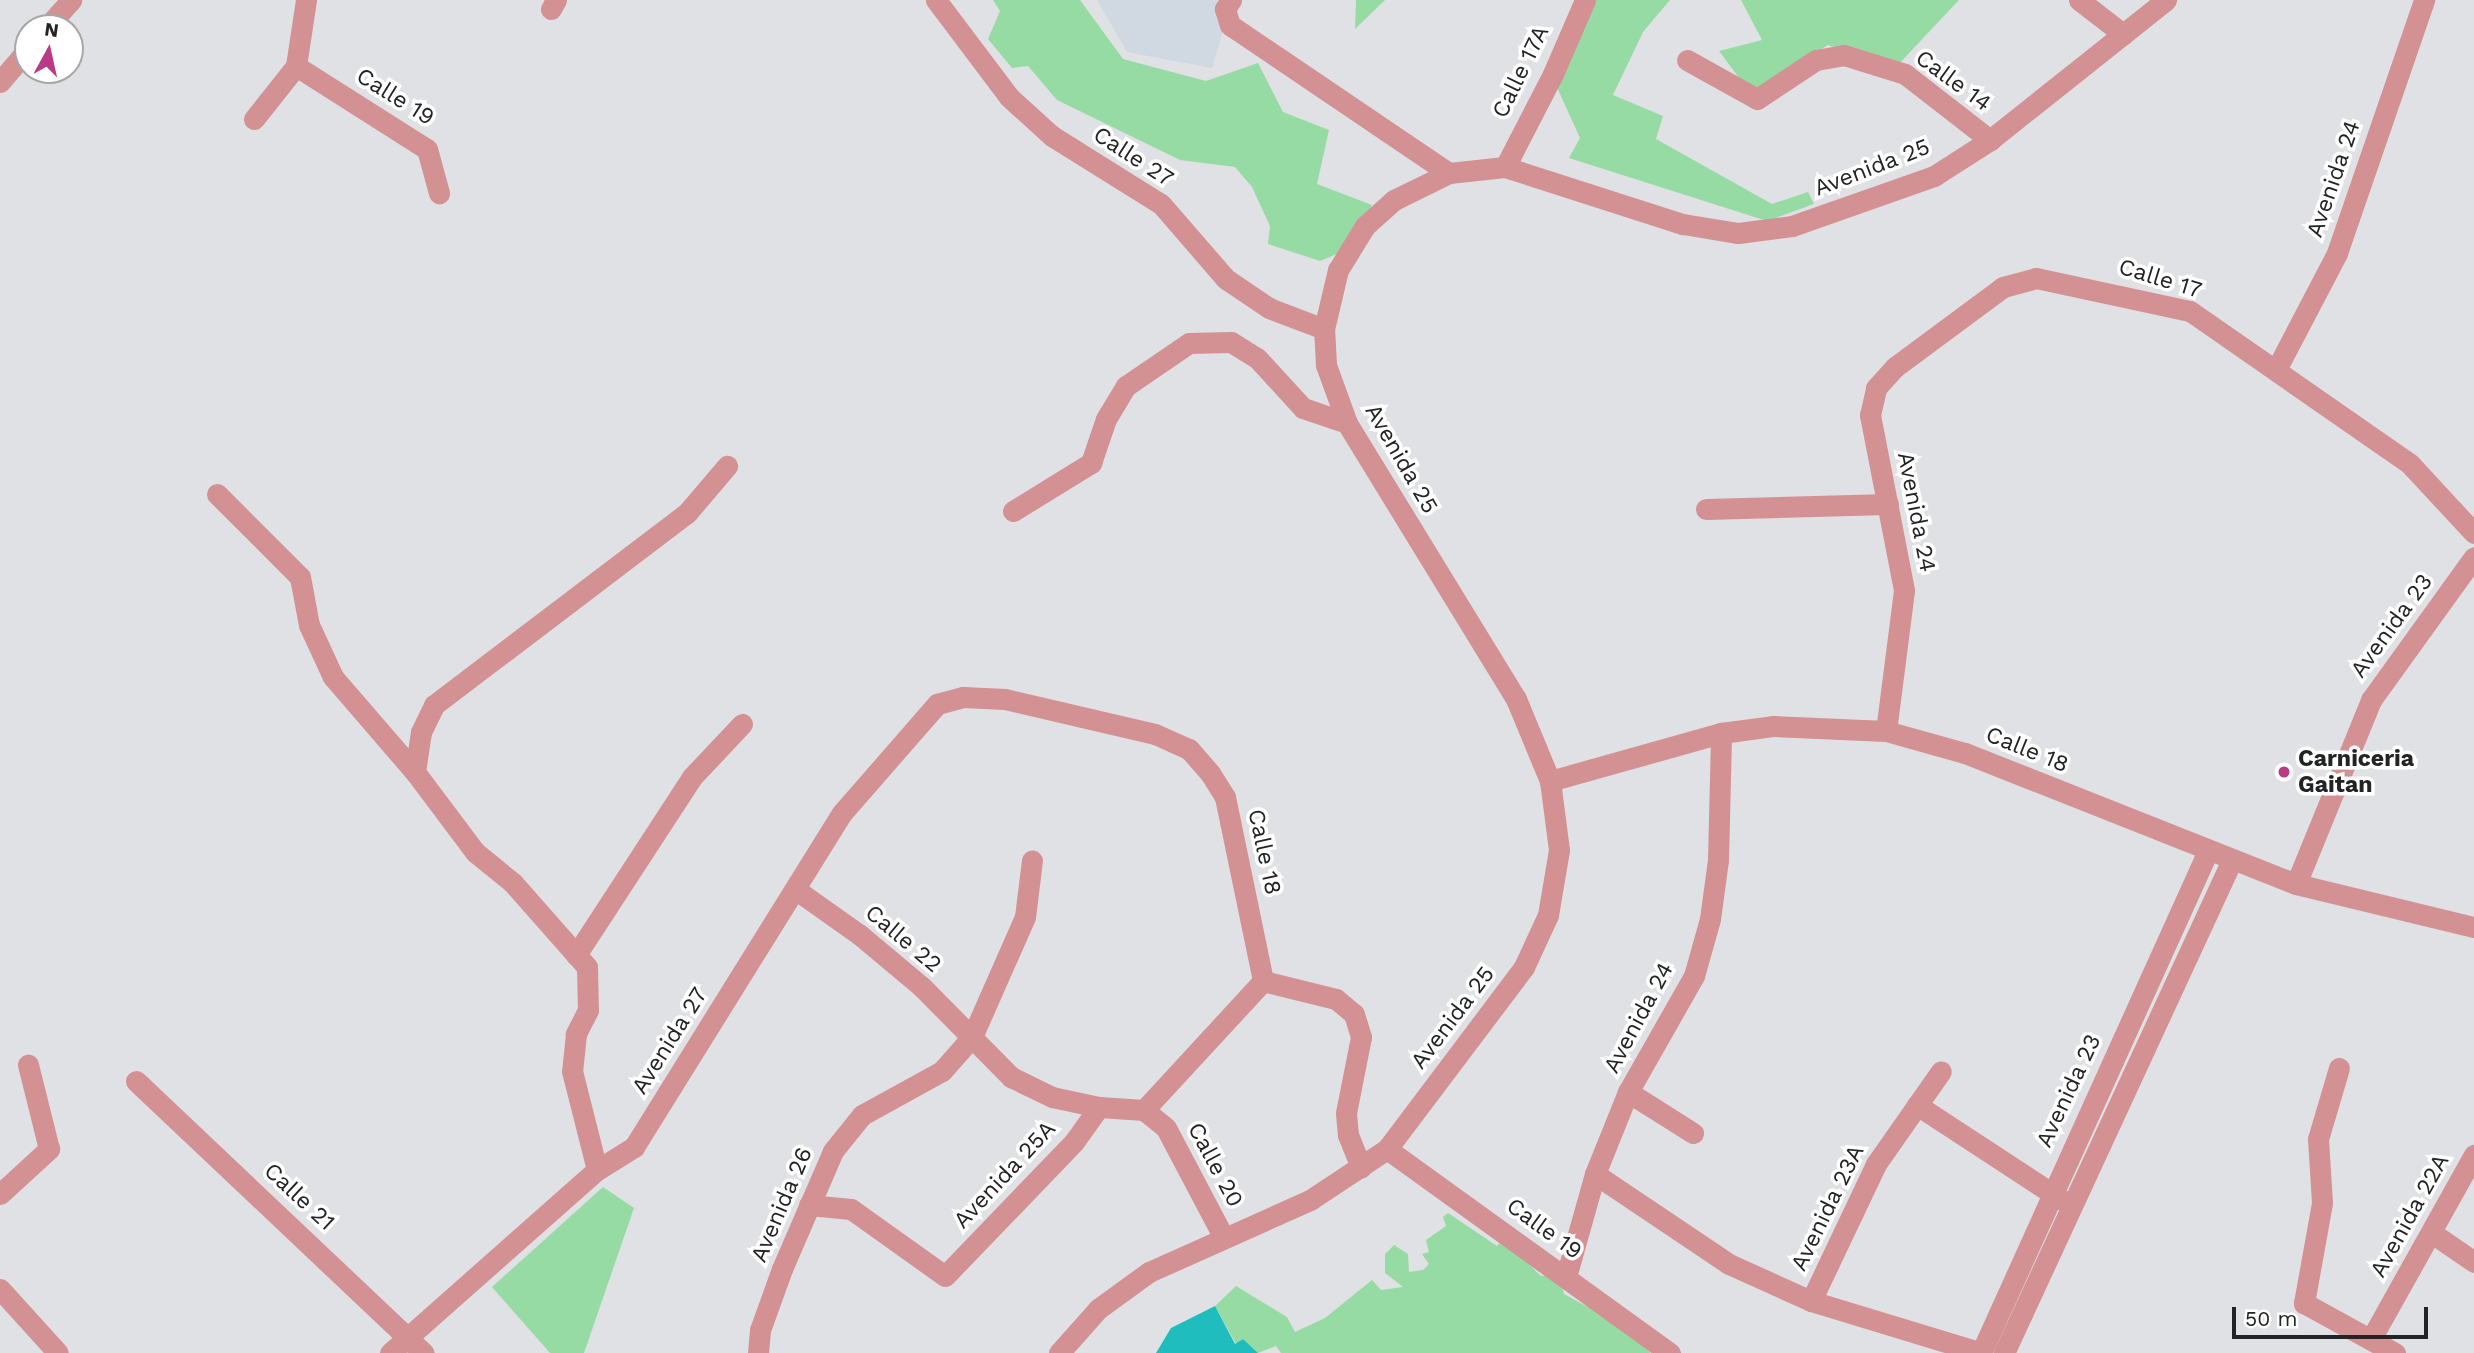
<!DOCTYPE html>
<style>
body{margin:0}
#map{position:relative;width:2474px;height:1353px;overflow:hidden;background:#dfe1e4;font-family:"Work Sans",sans-serif}
div>[style]{position:absolute}
.built>*{inset:0;background:#d0d8e1}
.green>*{inset:0;background:#97dba4}
.water>*{inset:0;background:#1fbdbe}
.minor>*{height:21px;margin:-10.5px;padding:0 10.5px;transform-origin:10.5px;border-radius:10.5px;background:#d39194}
.dots>*{width:19px;height:19px;translate:-50% -50%;box-sizing:border-box;border:4px solid #fff;border-radius:50%}
span{translate:-50% -50%;white-space:nowrap;text-align:center;line-height:1.15;-webkit-text-stroke:7px #fff;paint-order:stroke}
.street-label{font-size:23px;color:#222324}
.poi-label{font-size:23px;color:#222324;font-weight:700}
.left{translate:0 -50%;text-align:left}
.north{position:absolute;left:14px;top:14px;width:70px;height:70px;box-sizing:border-box;background:#fff;border:2px solid #a7a7a7;border-radius:50%;rotate:8deg;font-size:19px;font-weight:700;line-height:28px;text-align:center;color:#222324}
.north::after{content:'';display:block;margin:auto;width:24px;height:32px;background:#ba3a85;clip-path:polygon(50% 0,100% 100%,50% 72%,0 100%)}
.scale{position:absolute;left:2232px;top:1307px;width:196px;height:32px;box-sizing:border-box;border:4px solid #222324;border-top:0;padding-left:9px;font-size:21px;line-height:24px;white-space:nowrap;color:#222324;-webkit-text-stroke:5px #fff;paint-order:stroke}
</style>
<div id="map">
<div class="built">
<div style="clip-path:polygon(1097px 0,1239px 0,1225px 24px,1212px 68px,1127px 52px)"></div>
</div>
<div class="green">
<div style="clip-path:polygon(993px 0,1080px 0,1123px 59px,1206px 81px,1258px 63px,1283px 112px,1329px 130px,1317px 184px,1372px 205px,1351px 248px,1320px 261px,1268px 244px,1270px 226px,1252px 187px,1235px 167px,1180px 160px,1057px 100px,1028px 66px,1012px 68px,988px 39px,1000px 11px)"></div>
<div style="clip-path:polygon(1356px 0,1385px 0,1355px 29px)"></div>
<div style="clip-path:polygon(1595px 0,1670px 0,1643px 32px,1613px 95px,1663px 116px,1656px 139px,1772px 204px,1808px 192px,1814px 204px,1767px 221px,1569px 158px,1580px 138px,1555px 83px)"></div>
<div style="clip-path:polygon(1741px 0,1959px 0,1896px 67px,1828px 45px,1751px 94px,1719px 51px,1762px 40px)"></div>
<div style="clip-path:polygon(603px 1187px,634px 1208px,584px 1353px,550px 1353px,492px 1287px)"></div>
<div style="clip-path:polygon(1448px 1213px,1497px 1246px,1503px 1239px,1541px 1276px,1559px 1274px,1564px 1294px,1619px 1324px,1651px 1353px,1281px 1353px,1276px 1346px,1258px 1353px,1243px 1339px,1236px 1344px,1215px 1306px,1236px 1286px,1287px 1317px,1295px 1332px,1325px 1318px,1372px 1280px,1381px 1290px,1403px 1287px,1385px 1273px,1385px 1254px,1394px 1245px,1408px 1254px,1409px 1272px,1423px 1270px,1429px 1264px,1422px 1254px,1429px 1252px,1426px 1240px,1446px 1226px,1443px 1217px)"></div>
</div>
<div class="water">
<div style="clip-path:polygon(1215px 1306px,1235px 1344px,1243px 1339px,1258px 1353px,1156px 1353px,1171px 1328px)"></div>
</div>
<div class="minor">
<div style="left:936px;top:0;width:121px;rotate:53deg"></div>
<div style="left:1009px;top:97px;width:58px;rotate:42.2deg"></div>
<div style="left:1052px;top:136px;width:128px;rotate:32deg"></div>
<div style="left:1161px;top:204px;width:99px;rotate:49.1deg"></div>
<div style="left:1226px;top:279px;width:52px;rotate:34deg"></div>
<div style="left:1269px;top:308px;width:59px;rotate:20.9deg"></div>
<div style="left:1231px;top:0;width:11px;rotate:124deg"></div>
<div style="left:1225px;top:9px;width:17px;rotate:73deg"></div>
<div style="left:1230px;top:25px;width:264px;rotate:34.1deg"></div>
<div style="left:2079px;top:0;width:56px;rotate:37.7deg"></div>
<div style="left:551px;top:9px;width:10px;rotate:-61deg"></div>
<div style="left:46px;top:28px;width:38px;rotate:-48deg"></div>
<div style="left:1687px;top:60px;width:80px;rotate:29.1deg"></div>
<div style="left:1757px;top:99px;width:71px;rotate:-33.5deg"></div>
<div style="left:1816px;top:60px;width:28px;rotate:-10deg"></div>
<div style="left:1844px;top:55px;width:64px;rotate:17.3deg"></div>
<div style="left:1905px;top:74px;width:108px;rotate:37.8deg"></div>
<div style="left:296px;top:66px;width:155px;rotate:32.4deg"></div>
<div style="left:427px;top:149px;width:46px;rotate:74.7deg"></div>
<div style="left:296px;top:66px;width:67px;rotate:-81.4deg"></div>
<div style="left:0;top:82px;width:43px;rotate:-49.7deg"></div>
<div style="left:254px;top:119px;width:68px;rotate:-51.6deg"></div>
<div style="left:1505px;top:167px;width:105px;rotate:-62.7deg"></div>
<div style="left:1553px;top:74px;width:81px;rotate:-66.6deg"></div>
<div style="left:2277px;top:368px;width:130px;rotate:-62.4deg"></div>
<div style="left:2337px;top:253px;width:268px;rotate:-71deg"></div>
<div style="left:217px;top:494px;width:117px;rotate:45deg"></div>
<div style="left:300px;top:577px;width:49px;rotate:79.4deg"></div>
<div style="left:309px;top:625px;width:57px;rotate:65.2deg"></div>
<div style="left:333px;top:677px;width:125px;rotate:49.2deg"></div>
<div style="left:415px;top:772px;width:100px;rotate:53.1deg"></div>
<div style="left:475px;top:852px;width:49px;rotate:39.2deg"></div>
<div style="left:513px;top:883px;width:112px;rotate:48.6deg"></div>
<div style="left:587px;top:967px;width:43px;rotate:88.7deg"></div>
<div style="left:588px;top:1010px;width:27px;rotate:117deg"></div>
<div style="left:576px;top:1034px;width:37px;rotate:96deg"></div>
<div style="left:572px;top:1071px;width:102px;rotate:75.8deg"></div>
<div style="left:1706px;top:509px;width:182px;rotate:-1.6deg"></div>
<div style="left:1013px;top:511px;width:92px;rotate:-31.6deg"></div>
<div style="left:1091px;top:463px;width:46px;rotate:-71.2deg"></div>
<div style="left:1106px;top:419px;width:39px;rotate:-59deg"></div>
<div style="left:1126px;top:386px;width:76px;rotate:-34.3deg"></div>
<div style="left:1189px;top:343px;width:42px;rotate:-1.4deg"></div>
<div style="left:1231px;top:342px;width:31px;rotate:32deg"></div>
<div style="left:1257px;top:358px;width:68px;rotate:47.4deg"></div>
<div style="left:1303px;top:408px;width:46px;rotate:18.8deg"></div>
<div style="left:1886px;top:731px;width:142px;rotate:-82.7deg"></div>
<div style="left:1904px;top:590px;width:178px;rotate:-101deg"></div>
<div style="left:1870px;top:415px;width:28px;rotate:-77deg"></div>
<div style="left:1876px;top:388px;width:28px;rotate:-48deg"></div>
<div style="left:1895px;top:367px;width:134px;rotate:-36.5deg"></div>
<div style="left:2003px;top:287px;width:34px;rotate:-15deg"></div>
<div style="left:2036px;top:278px;width:157px;rotate:12.1deg"></div>
<div style="left:2190px;top:311px;width:268px;rotate:34.8deg"></div>
<div style="left:2410px;top:464px;width:94px;rotate:47.2deg"></div>
<div style="left:415px;top:772px;width:40px;rotate:-81.5deg"></div>
<div style="left:421px;top:732px;width:30px;rotate:-64deg"></div>
<div style="left:434px;top:705px;width:318px;rotate:-37.2deg"></div>
<div style="left:687px;top:513px;width:62px;rotate:-49.6deg"></div>
<div style="left:1550px;top:781px;width:178px;rotate:-15.7deg"></div>
<div style="left:1721px;top:733px;width:52px;rotate:-7.7deg"></div>
<div style="left:1773px;top:726px;width:113px;rotate:2.5deg"></div>
<div style="left:1886px;top:731px;width:82px;rotate:15.6deg"></div>
<div style="left:1965px;top:753px;width:356px;rotate:21.6deg"></div>
<div style="left:2296px;top:884px;width:183px;rotate:13.6deg"></div>
<div style="left:2296px;top:884px;width:199px;rotate:-67.8deg"></div>
<div style="left:2371px;top:700px;width:176px;rotate:-54.2deg"></div>
<div style="left:795px;top:889px;width:80px;rotate:35.3deg"></div>
<div style="left:860px;top:935px;width:81px;rotate:40deg"></div>
<div style="left:922px;top:987px;width:127px;rotate:45.3deg"></div>
<div style="left:1011px;top:1077px;width:46px;rotate:26deg"></div>
<div style="left:1052px;top:1097px;width:48px;rotate:12deg"></div>
<div style="left:1099px;top:1107px;width:45px;rotate:3.8deg"></div>
<div style="left:1144px;top:1110px;width:28px;rotate:39deg"></div>
<div style="left:1166px;top:1128px;width:124px;rotate:62.2deg"></div>
<div style="left:576px;top:955px;width:212px;rotate:-56.9deg"></div>
<div style="left:692px;top:777px;width:73px;rotate:-46.7deg"></div>
<div style="left:2339px;top:1068px;width:74px;rotate:106.5deg"></div>
<div style="left:2318px;top:1139px;width:64px;rotate:86.4deg"></div>
<div style="left:2322px;top:1203px;width:102px;rotate:100.2deg"></div>
<div style="left:2304px;top:1303px;width:104px;rotate:28.8deg"></div>
<div style="left:136px;top:1081px;width:396px;rotate:43.4deg"></div>
<div style="left:1628px;top:1092px;width:77px;rotate:32.2deg"></div>
<div style="left:1917px;top:1105px;width:173px;rotate:33.2deg"></div>
<div style="left:1144px;top:1110px;width:176px;rotate:-47.3deg"></div>
<div style="left:1387px;top:1149px;width:349px;rotate:35.8deg"></div>
<div style="left:1595px;top:1174px;width:161px;rotate:33.9deg"></div>
<div style="left:1729px;top:1264px;width:90px;rotate:24.3deg"></div>
<div style="left:1811px;top:1301px;width:179px;rotate:16.9deg"></div>
<div style="left:0;top:1194px;width:67px;rotate:-42.6deg"></div>
<div style="left:49px;top:1149px;width:87px;rotate:-104deg"></div>
<div style="left:809px;top:1205px;width:42px;rotate:5.4deg"></div>
<div style="left:851px;top:1209px;width:115px;rotate:35.5deg"></div>
<div style="left:945px;top:1276px;width:186px;rotate:-46.1deg"></div>
<div style="left:1074px;top:1142px;width:43px;rotate:-54.5deg"></div>
<div style="left:2432px;top:1233px;width:51px;rotate:34.6deg"></div>
<div style="left:1566px;top:1277px;width:107px;rotate:-74.3deg"></div>
<div style="left:1595px;top:1174px;width:88px;rotate:-68.1deg"></div>
<div style="left:1628px;top:1092px;width:133px;rotate:-60.4deg"></div>
<div style="left:1694px;top:976px;width:59px;rotate:-74.3deg"></div>
<div style="left:1710px;top:919px;width:60px;rotate:-82.3deg"></div>
<div style="left:1718px;top:860px;width:127px;rotate:-88.6deg"></div>
<div style="left:0;top:1289px;width:86px;rotate:47.8deg"></div>
<div style="left:1811px;top:1301px;width:152px;rotate:-64.6deg"></div>
<div style="left:1876px;top:1164px;width:113px;rotate:-55deg"></div>
<div style="left:2371px;top:1339px;width:211px;rotate:-60.8deg"></div>
<div style="left:390px;top:1353px;width:276px;rotate:-41.5deg"></div>
<div style="left:597px;top:1170px;width:44px;rotate:-31.9deg"></div>
<div style="left:634px;top:1147px;width:393px;rotate:-58.1deg"></div>
<div style="left:842px;top:813px;width:145px;rotate:-48.9deg"></div>
<div style="left:937px;top:704px;width:27px;rotate:-15deg"></div>
<div style="left:963px;top:697px;width:42px;rotate:2.7deg"></div>
<div style="left:1005px;top:699px;width:154px;rotate:13.1deg"></div>
<div style="left:1155px;top:734px;width:37px;rotate:24deg"></div>
<div style="left:1189px;top:749px;width:32px;rotate:49deg"></div>
<div style="left:1210px;top:773px;width:28px;rotate:58deg"></div>
<div style="left:1225px;top:797px;width:188px;rotate:78.3deg"></div>
<div style="left:1263px;top:981px;width:75px;rotate:13.9deg"></div>
<div style="left:1336px;top:999px;width:23px;rotate:40deg"></div>
<div style="left:1354px;top:1014px;width:24px;rotate:73deg"></div>
<div style="left:1361px;top:1037px;width:77px;rotate:101.2deg"></div>
<div style="left:1346px;top:1113px;width:22px;rotate:85deg"></div>
<div style="left:1348px;top:1135px;width:35px;rotate:68deg"></div>
<div style="left:758px;top:1353px;width:23px;rotate:-85deg"></div>
<div style="left:760px;top:1330px;width:65px;rotate:-70.2deg"></div>
<div style="left:782px;top:1269px;width:129px;rotate:-66.6deg"></div>
<div style="left:833px;top:1151px;width:46px;rotate:-51.1deg"></div>
<div style="left:862px;top:1115px;width:91px;rotate:-28.8deg"></div>
<div style="left:942px;top:1071px;width:45px;rotate:-48.6deg"></div>
<div style="left:972px;top:1037px;width:131px;rotate:-66.2deg"></div>
<div style="left:1025px;top:917px;width:57px;rotate:-83deg"></div>
<div style="left:1059px;top:1353px;width:59px;rotate:-48.4deg"></div>
<div style="left:1098px;top:1309px;width:63px;rotate:-36deg"></div>
<div style="left:1149px;top:1272px;width:176px;rotate:-24.1deg"></div>
<div style="left:1310px;top:1200px;width:92px;rotate:-33.5deg"></div>
<div style="left:1387px;top:1149px;width:228px;rotate:-53deg"></div>
<div style="left:1524px;top:967px;width:57px;rotate:-65.2deg"></div>
<div style="left:1548px;top:915px;width:66px;rotate:-80.4deg"></div>
<div style="left:1559px;top:850px;width:70px;rotate:-97.4deg"></div>
<div style="left:1550px;top:781px;width:89px;rotate:-112.5deg"></div>
<div style="left:1516px;top:699px;width:324px;rotate:-121.5deg"></div>
<div style="left:1347px;top:423px;width:62px;rotate:-109.9deg"></div>
<div style="left:1326px;top:365px;width:36px;rotate:-93deg"></div>
<div style="left:1324px;top:329px;width:61px;rotate:-76.7deg"></div>
<div style="left:1338px;top:270px;width:52px;rotate:-58.5deg"></div>
<div style="left:1365px;top:226px;width:39px;rotate:-42deg"></div>
<div style="left:1394px;top:200px;width:61px;rotate:-26.1deg"></div>
<div style="left:1449px;top:173px;width:56px;rotate:-6.1deg"></div>
<div style="left:1505px;top:167px;width:187px;rotate:17.8deg"></div>
<div style="left:1683px;top:224px;width:56px;rotate:9.3deg"></div>
<div style="left:1738px;top:233px;width:54px;rotate:-7.4deg"></div>
<div style="left:1792px;top:226px;width:151px;rotate:-19.4deg"></div>
<div style="left:1934px;top:176px;width:67px;rotate:-32.7deg"></div>
<div style="left:1990px;top:140px;width:225px;rotate:-38.5deg"></div>
<div style="left:1981px;top:1353px;width:551px;rotate:-65.67deg"></div>
<div style="left:2004px;top:1353px;width:543px;rotate:-65.18deg"></div>
</div>
<div class="dots">
<div style="left:2284px;top:772px;background:#ba3a85"></div>
</div>
<div class="street-label">
<span style="left:1521px;top:72px;rotate:-64deg">Calle 17A</span>
<span style="left:1953px;top:81px;rotate:36deg">Calle 14</span>
<span style="left:395px;top:97px;rotate:32deg">Calle 19</span>
<span style="left:1133px;top:157px;rotate:33deg">Calle 27</span>
<span style="left:1872px;top:168px;rotate:-21deg">Avenida 25</span>
<span style="left:2334px;top:179px;rotate:-71deg">Avenida 24</span>
<span style="left:2160px;top:279px;rotate:17deg">Calle 17</span>
<span style="left:1401px;top:459px;rotate:60deg">Avenida 25</span>
<span style="left:1916px;top:512px;rotate:79deg">Avenida 24</span>
<span style="left:2392px;top:626px;rotate:-54deg">Avenida 23</span>
<span style="left:2027px;top:750px;rotate:22deg">Calle 18</span>
<span style="left:1264px;top:852px;rotate:78deg">Calle 18</span>
<span style="left:903px;top:939px;rotate:40deg">Calle 22</span>
<span style="left:1453px;top:1018px;rotate:-53deg">Avenida 25</span>
<span style="left:1639px;top:1018px;rotate:-62deg">Avenida 24</span>
<span style="left:670px;top:1041px;rotate:-58deg">Avenida 27</span>
<span style="left:2069px;top:1091px;rotate:-65deg">Avenida 23</span>
<span style="left:1215px;top:1165px;rotate:62deg">Calle 20</span>
<span style="left:1005px;top:1175px;rotate:-47deg">Avenida 25A</span>
<span style="left:299px;top:1197px;rotate:43deg">Calle 21</span>
<span style="left:782px;top:1205px;rotate:-67deg">Avenida 26</span>
<span style="left:1828px;top:1208px;rotate:-64deg">Avenida 23A</span>
<span style="left:2410px;top:1216px;rotate:-61deg">Avenida 22A</span>
<span style="left:1544px;top:1229px;rotate:36deg">Calle 19</span>
</div>
<div class="poi-label">
<span class="left" style="left:2298px;top:772px">Carniceria<br>Gaitan</span>
</div>
<div class="north">N</div>
<div class="scale">50 m</div>
</div>
